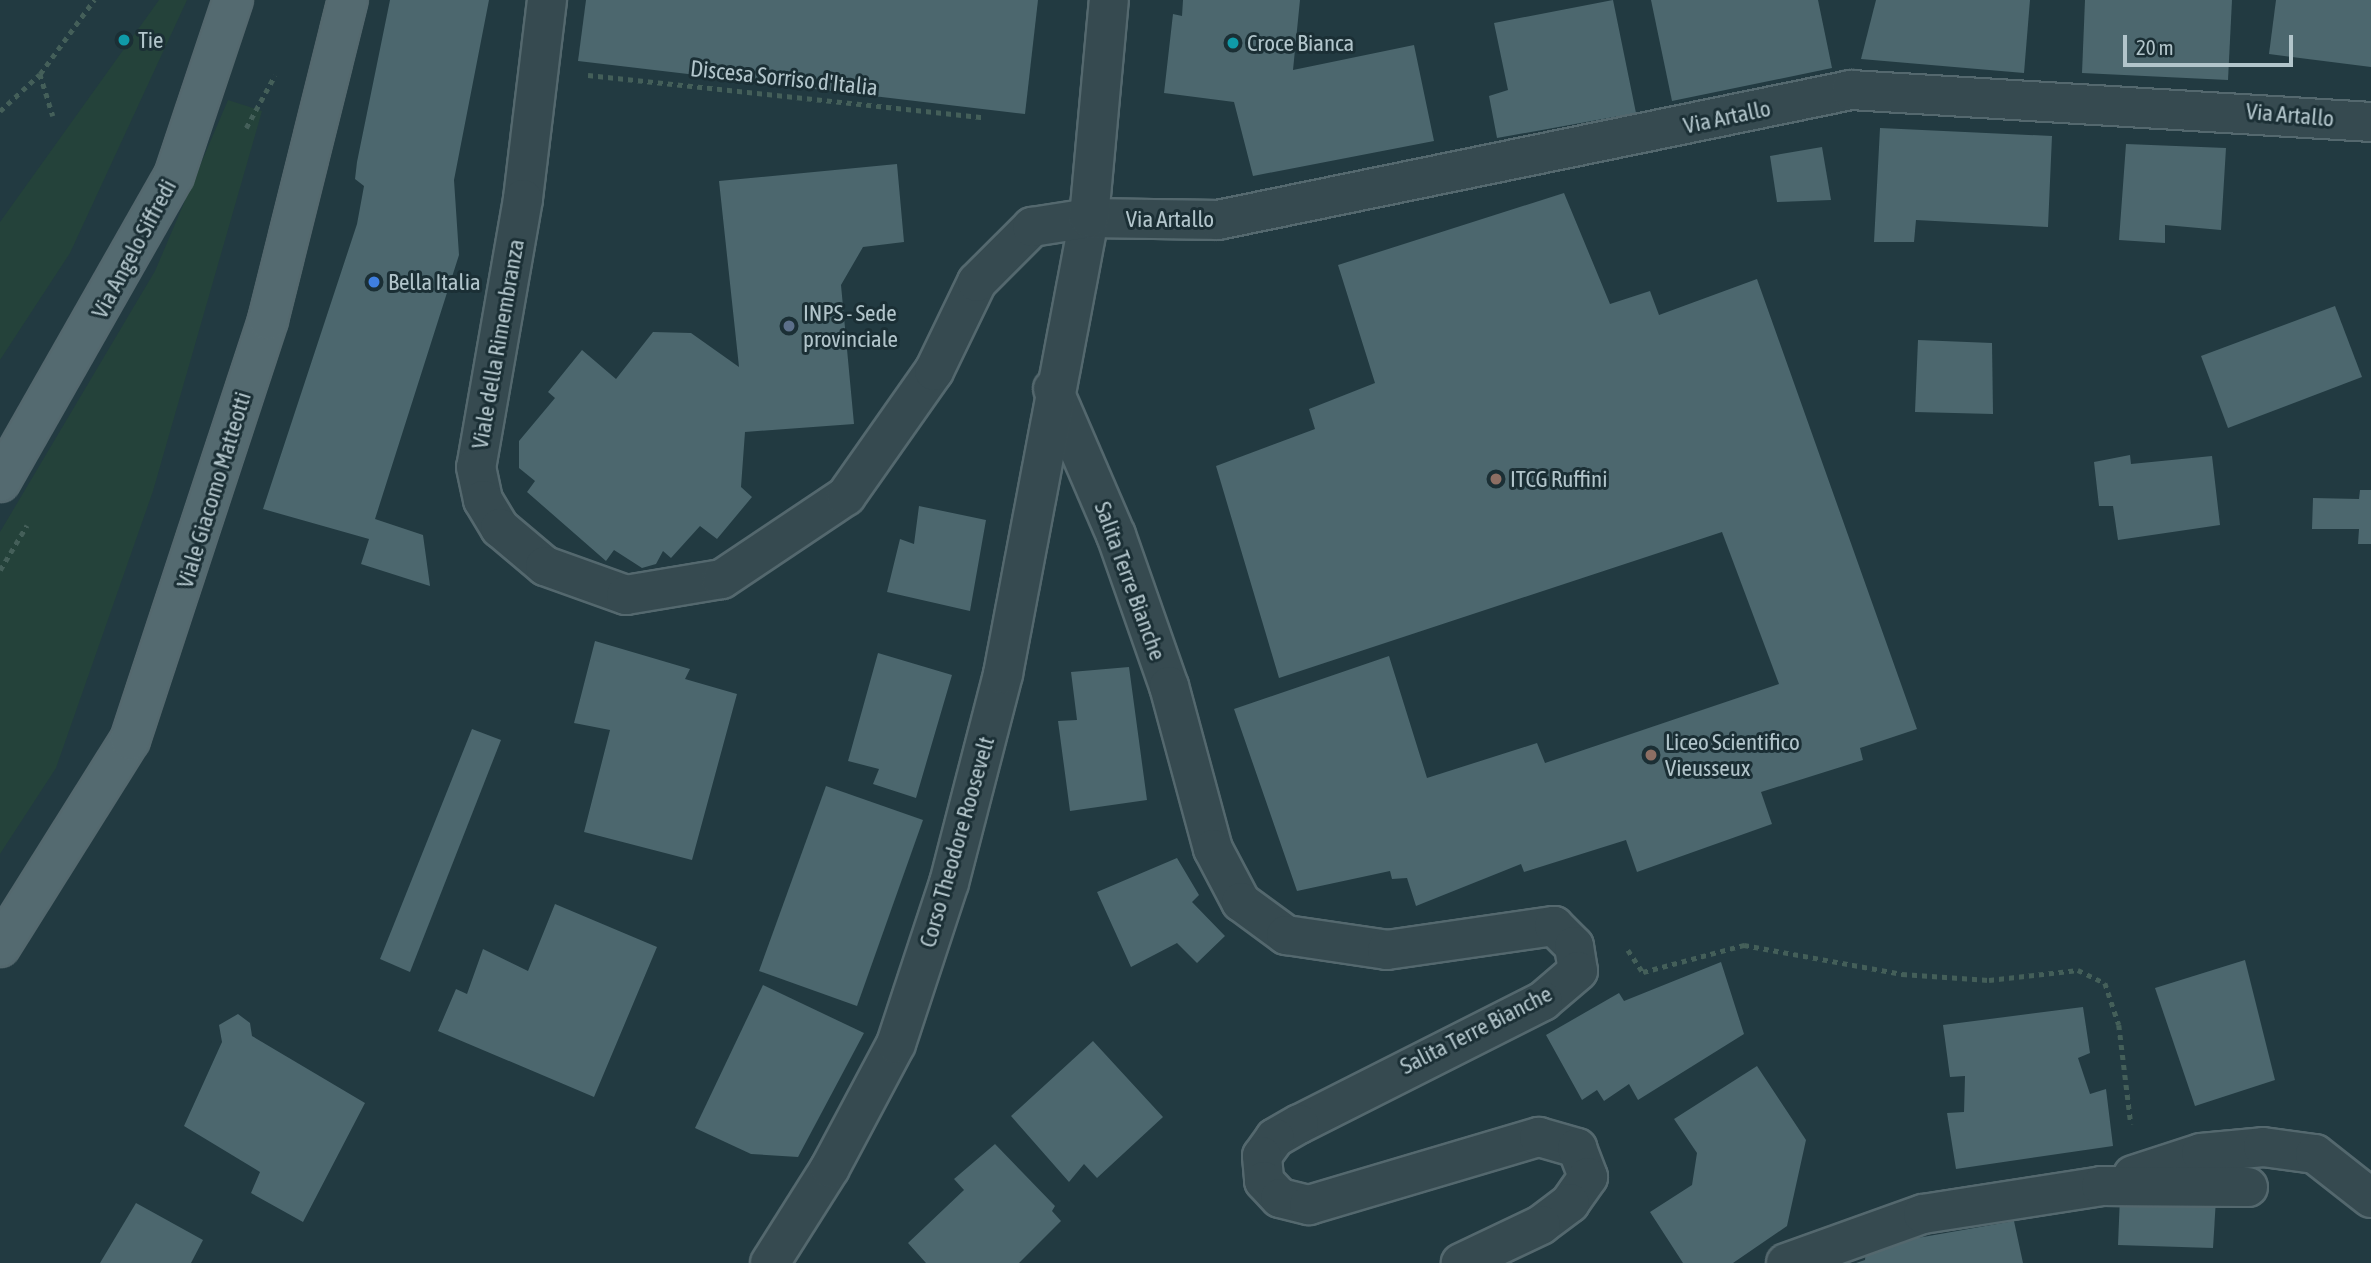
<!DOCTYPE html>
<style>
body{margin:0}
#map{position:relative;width:2371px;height:1263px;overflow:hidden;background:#223a41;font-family:"Asap Condensed",sans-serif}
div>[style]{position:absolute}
.green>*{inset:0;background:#24423a}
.building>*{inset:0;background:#4c676e}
.path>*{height:4.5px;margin-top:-2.25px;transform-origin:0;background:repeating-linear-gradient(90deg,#445f59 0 5px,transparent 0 10px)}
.roads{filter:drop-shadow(2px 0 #54686e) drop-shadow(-2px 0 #54686e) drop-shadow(0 2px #54686e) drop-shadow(0 -2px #54686e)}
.minor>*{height:38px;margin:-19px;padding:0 19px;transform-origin:19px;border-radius:19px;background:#364a50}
.tertiary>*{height:38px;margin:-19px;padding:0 19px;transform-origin:19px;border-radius:19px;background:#364a50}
.primary>*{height:38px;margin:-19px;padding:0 19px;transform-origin:19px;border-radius:19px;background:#546a70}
.dots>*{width:19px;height:19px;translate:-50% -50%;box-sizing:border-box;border:4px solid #1b2f35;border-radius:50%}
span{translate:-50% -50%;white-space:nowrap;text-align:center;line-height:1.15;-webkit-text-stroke:6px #1b2f35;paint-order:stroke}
.poi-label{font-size:23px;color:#b2c5cb}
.left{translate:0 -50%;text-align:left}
.street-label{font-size:23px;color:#b2c5cb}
.scale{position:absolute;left:2123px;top:35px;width:170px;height:32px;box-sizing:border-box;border:4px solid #b2c5cb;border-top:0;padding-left:9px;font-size:21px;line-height:24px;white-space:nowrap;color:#b2c5cb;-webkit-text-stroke:5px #1b2f35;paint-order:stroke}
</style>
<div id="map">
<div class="green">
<div style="clip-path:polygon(159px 0,187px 0,70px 253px,0 360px,0 222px)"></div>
<div style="clip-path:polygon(228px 100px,262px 111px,153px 491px,56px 768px,0 854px,0 532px,155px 271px)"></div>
</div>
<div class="building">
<div style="clip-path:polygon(390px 0,489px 0,454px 180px,459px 255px,375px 519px,423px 535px,430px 586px,361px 564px,369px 539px,263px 509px,357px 224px,364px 186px,355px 179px,357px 162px)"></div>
<div style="clip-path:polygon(586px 0,1038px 0,1025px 114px,578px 61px)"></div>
<div style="clip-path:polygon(1183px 0,1300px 0,1293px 70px,1414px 45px,1434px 141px,1253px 176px,1234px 102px,1164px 93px,1173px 14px,1182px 16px)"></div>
<div style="clip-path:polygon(1613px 0,1636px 113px,1497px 138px,1489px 96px,1508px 90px,1494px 23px)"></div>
<div style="clip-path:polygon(1651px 0,1818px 0,1832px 68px,1672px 101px)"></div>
<div style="clip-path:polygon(1876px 0,2030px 0,2024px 73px,1861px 59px)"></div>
<div style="clip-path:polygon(2085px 0,2232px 0,2228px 80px,2082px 73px)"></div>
<div style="clip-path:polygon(2276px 0,2371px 0,2371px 67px,2269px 54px)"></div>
<div style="clip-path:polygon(1880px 128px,2052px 136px,2048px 227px,1916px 220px,1914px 242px,1874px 242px)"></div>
<div style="clip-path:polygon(2126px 144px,2226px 148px,2221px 230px,2165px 225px,2165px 243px,2119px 240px)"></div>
<div style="clip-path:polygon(1822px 147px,1831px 200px,1777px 202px,1770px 156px)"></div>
<div style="clip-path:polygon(897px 164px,904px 242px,863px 247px,841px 285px,854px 424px,745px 432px,741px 487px,752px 497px,717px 539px,700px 526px,671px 558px,663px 551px,656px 564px,642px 568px,614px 550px,606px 561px,527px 492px,535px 481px,519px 468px,519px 441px,555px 398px,548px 392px,582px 350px,616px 379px,653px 332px,691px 333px,739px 367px,719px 181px)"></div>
<div style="clip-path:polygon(1564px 193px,1610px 304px,1650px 291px,1659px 315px,1757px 279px,1917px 729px,1860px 748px,1863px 760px,1761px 792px,1772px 824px,1637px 872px,1626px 840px,1524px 872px,1521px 864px,1416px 906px,1407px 878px,1392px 879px,1390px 871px,1297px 891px,1234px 709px,1389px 656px,1427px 778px,1537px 743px,1545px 763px,1779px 684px,1722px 532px,1279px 678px,1216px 466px,1315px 429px,1309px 409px,1375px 383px,1338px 265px)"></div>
<div style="clip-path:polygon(2335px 306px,2362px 377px,2228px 428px,2201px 356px)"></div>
<div style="clip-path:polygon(1918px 340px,1992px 343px,1993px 414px,1915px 412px)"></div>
<div style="clip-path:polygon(2130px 455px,2131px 464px,2212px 456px,2220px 525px,2118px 540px,2113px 506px,2099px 506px,2094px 462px)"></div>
<div style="clip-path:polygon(2360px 490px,2371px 490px,2371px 544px,2358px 544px,2359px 529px,2312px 529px,2313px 498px,2359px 499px)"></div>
<div style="clip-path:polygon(919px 506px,986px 520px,970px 611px,887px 592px,900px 539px,914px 544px)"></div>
<div style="clip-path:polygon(595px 641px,690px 669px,685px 679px,737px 694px,692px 860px,584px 832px,610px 730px,574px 723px)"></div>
<div style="clip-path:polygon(878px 653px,952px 675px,916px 798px,873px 784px,879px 769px,848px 761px)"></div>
<div style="clip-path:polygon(1129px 667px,1147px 800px,1070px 811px,1058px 721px,1077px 720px,1071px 672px)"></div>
<div style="clip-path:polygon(472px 729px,501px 740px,410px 972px,380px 959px)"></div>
<div style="clip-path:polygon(826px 786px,923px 820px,857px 1006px,759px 971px)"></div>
<div style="clip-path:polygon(1177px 858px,1199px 895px,1192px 902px,1225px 936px,1197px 963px,1177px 943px,1131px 967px,1097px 892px)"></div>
<div style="clip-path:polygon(555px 904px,657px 947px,594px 1097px,438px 1031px,456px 989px,467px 994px,483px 949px,528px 971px)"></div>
<div style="clip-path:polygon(2245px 960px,2275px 1080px,2195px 1106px,2155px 988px)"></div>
<div style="clip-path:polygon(1721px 962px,1744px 1034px,1638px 1100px,1629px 1084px,1604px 1101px,1597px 1090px,1582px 1100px,1546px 1035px,1619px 993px,1624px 1001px)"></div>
<div style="clip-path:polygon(763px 985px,864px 1033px,798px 1157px,751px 1154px,695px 1128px)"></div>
<div style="clip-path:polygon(2083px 1007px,2090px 1053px,2078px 1058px,2090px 1094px,2106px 1089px,2113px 1146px,1956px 1169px,1947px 1113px,1964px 1112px,1965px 1076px,1950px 1077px,1943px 1025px)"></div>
<div style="clip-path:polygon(238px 1014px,250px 1023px,252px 1036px,365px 1103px,303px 1222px,251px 1193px,260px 1172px,184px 1126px,222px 1042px,219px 1025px)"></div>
<div style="clip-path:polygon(1093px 1041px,1163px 1117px,1097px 1178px,1084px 1164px,1069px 1182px,1011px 1116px)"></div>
<div style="clip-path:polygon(1757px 1066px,1806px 1140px,1787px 1226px,1733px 1263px,1683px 1263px,1650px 1212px,1692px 1185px,1697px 1153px,1674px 1119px)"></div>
<div style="clip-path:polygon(995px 1144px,1055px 1206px,1052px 1211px,1061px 1221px,1019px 1263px,926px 1263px,908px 1243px,964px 1190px,954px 1179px)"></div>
<div style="clip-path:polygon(2120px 1196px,2216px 1199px,2213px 1248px,2118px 1245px)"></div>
<div style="clip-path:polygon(136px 1203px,203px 1240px,191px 1263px,100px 1263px)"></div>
<div style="clip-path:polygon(2014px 1221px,2023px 1263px,1856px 1263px,1865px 1260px,1866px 1247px)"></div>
</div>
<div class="path">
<div style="left:40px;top:74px;width:44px;rotate:72.8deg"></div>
<div style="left:588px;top:75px;width:397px;rotate:6.1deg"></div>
<div style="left:0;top:111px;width:54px;rotate:-42.8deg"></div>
<div style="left:40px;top:74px;width:92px;rotate:-53.9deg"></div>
<div style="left:246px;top:128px;width:60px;rotate:-61.3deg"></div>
<div style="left:0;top:570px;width:52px;rotate:-59deg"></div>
<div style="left:1628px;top:950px;width:27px;rotate:56deg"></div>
<div style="left:1643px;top:972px;width:105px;rotate:-15deg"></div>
<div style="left:1744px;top:945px;width:161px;rotate:10.4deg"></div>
<div style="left:1902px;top:974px;width:87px;rotate:3.9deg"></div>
<div style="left:1989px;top:980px;width:90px;rotate:-6.4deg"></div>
<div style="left:2078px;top:970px;width:30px;rotate:26deg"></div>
<div style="left:2105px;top:983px;width:44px;rotate:71.6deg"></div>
<div style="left:2119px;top:1025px;width:100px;rotate:83.1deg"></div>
</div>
<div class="roads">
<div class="minor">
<div style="left:1053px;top:389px;width:159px;rotate:66.7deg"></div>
<div style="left:1116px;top:535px;width:160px;rotate:70.7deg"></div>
<div style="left:1169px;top:686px;width:169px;rotate:74.9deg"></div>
<div style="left:1213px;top:849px;width:60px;rotate:62.2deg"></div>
<div style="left:1241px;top:902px;width:56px;rotate:36.3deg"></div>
<div style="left:1286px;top:935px;width:102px;rotate:8.4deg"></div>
<div style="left:1387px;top:950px;width:169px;rotate:-8.2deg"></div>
<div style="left:1554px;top:926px;width:28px;rotate:45deg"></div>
<div style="left:1574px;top:946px;width:25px;rotate:81deg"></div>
<div style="left:1578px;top:971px;width:46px;rotate:139.4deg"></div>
<div style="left:1543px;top:1001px;width:273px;rotate:153.2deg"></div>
<div style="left:1299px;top:1124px;width:28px;rotate:150deg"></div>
<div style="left:1275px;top:1138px;width:22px;rotate:126deg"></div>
<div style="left:1262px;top:1156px;width:25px;rotate:85deg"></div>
<div style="left:1264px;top:1181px;width:23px;rotate:47deg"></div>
<div style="left:1280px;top:1198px;width:30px;rotate:14deg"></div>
<div style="left:1309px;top:1205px;width:240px;rotate:-16.5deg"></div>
<div style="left:1539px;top:1137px;width:40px;rotate:16deg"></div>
<div style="left:1577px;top:1148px;width:31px;rotate:69deg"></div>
<div style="left:1588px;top:1177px;width:32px;rotate:125deg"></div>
<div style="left:1570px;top:1203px;width:36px;rotate:143deg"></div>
<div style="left:1541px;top:1225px;width:89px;rotate:154.6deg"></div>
<div style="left:2133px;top:1175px;width:71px;rotate:-17.9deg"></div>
<div style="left:2201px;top:1153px;width:62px;rotate:-5.5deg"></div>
<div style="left:2263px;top:1147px;width:52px;rotate:7.7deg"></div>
<div style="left:2315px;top:1154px;width:71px;rotate:38.2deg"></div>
<div style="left:770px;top:1263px;width:112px;rotate:-57.7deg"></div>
<div style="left:830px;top:1168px;width:140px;rotate:-62deg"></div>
<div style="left:896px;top:1044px;width:169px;rotate:-71.8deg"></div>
<div style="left:949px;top:883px;width:216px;rotate:-75.5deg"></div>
<div style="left:1003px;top:674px;width:464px;rotate:-79.3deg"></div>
<div style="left:1786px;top:1263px;width:145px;rotate:-19.7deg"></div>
<div style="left:1923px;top:1214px;width:180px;rotate:-8.9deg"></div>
<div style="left:2101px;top:1186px;width:147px;rotate:0.4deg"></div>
</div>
<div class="tertiary">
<div style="left:547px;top:0;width:200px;rotate:96.9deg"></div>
<div style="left:523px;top:199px;width:272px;rotate:99.9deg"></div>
<div style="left:476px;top:467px;width:34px;rotate:78deg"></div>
<div style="left:483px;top:500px;width:33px;rotate:59deg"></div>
<div style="left:500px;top:528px;width:59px;rotate:40.2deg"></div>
<div style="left:545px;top:566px;width:86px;rotate:19.7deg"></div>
<div style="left:626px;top:595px;width:97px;rotate:-9.5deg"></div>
<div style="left:722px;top:579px;width:149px;rotate:-33.8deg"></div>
<div style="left:846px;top:496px;width:153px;rotate:-54.9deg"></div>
<div style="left:934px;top:371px;width:99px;rotate:-64.2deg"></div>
<div style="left:977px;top:282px;width:78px;rotate:-45deg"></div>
<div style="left:1032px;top:227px;width:58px;rotate:-9deg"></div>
<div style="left:1089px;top:218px;width:129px;rotate:0.9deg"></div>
<div style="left:1218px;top:220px;width:646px;rotate:-11.61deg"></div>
<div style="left:1851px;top:90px;width:521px;rotate:3.52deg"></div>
<div style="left:1089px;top:218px;width:219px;rotate:-84.8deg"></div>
</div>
<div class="primary">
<div style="left:0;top:482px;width:352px;rotate:-60.4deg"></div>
<div style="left:174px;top:176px;width:186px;rotate:-71.5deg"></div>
<div style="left:0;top:947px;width:244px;rotate:-57.9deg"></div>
<div style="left:130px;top:740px;width:442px;rotate:-71.8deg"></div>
<div style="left:268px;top:320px;width:330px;rotate:-76deg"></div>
</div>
</div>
<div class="dots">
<div style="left:124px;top:40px;background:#0f9aa8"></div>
<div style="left:1233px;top:43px;background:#0f9aa8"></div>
<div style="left:374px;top:282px;background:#3f7fe0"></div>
<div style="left:789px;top:326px;background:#5c6f8a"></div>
<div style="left:1496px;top:479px;background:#8d6e63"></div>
<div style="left:1651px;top:755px;background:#8d6e63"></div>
</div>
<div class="poi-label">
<span class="left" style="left:138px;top:40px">Tie</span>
<span class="left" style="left:1247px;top:43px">Croce Bianca</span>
<span class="left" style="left:388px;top:282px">Bella Italia</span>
<span class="left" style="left:803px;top:326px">INPS - Sede<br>provinciale</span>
<span class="left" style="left:1510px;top:479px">ITCG Ruffini</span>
<span class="left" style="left:1665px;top:755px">Liceo Scientifico<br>Vieusseux</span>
</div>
<div class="street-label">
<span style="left:784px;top:78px;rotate:6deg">Discesa Sorriso d'Italia</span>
<span style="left:2290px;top:115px;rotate:5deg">Via Artallo</span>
<span style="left:1727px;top:117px;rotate:-12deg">Via Artallo</span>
<span style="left:1170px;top:219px">Via Artallo</span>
<span style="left:134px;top:249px;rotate:-62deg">Via Angelo Siffredi</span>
<span style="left:498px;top:344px;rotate:-80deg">Viale della Rimembranza</span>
<span style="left:214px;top:490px;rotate:-73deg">Viale Giacomo Matteotti</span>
<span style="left:1130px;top:581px;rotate:70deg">Salita Terre Bianche</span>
<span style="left:957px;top:842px;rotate:-74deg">Corso Theodore Roosevelt</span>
<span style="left:1476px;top:1030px;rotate:-27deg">Salita Terre Bianche</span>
</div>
<div class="scale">20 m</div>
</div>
